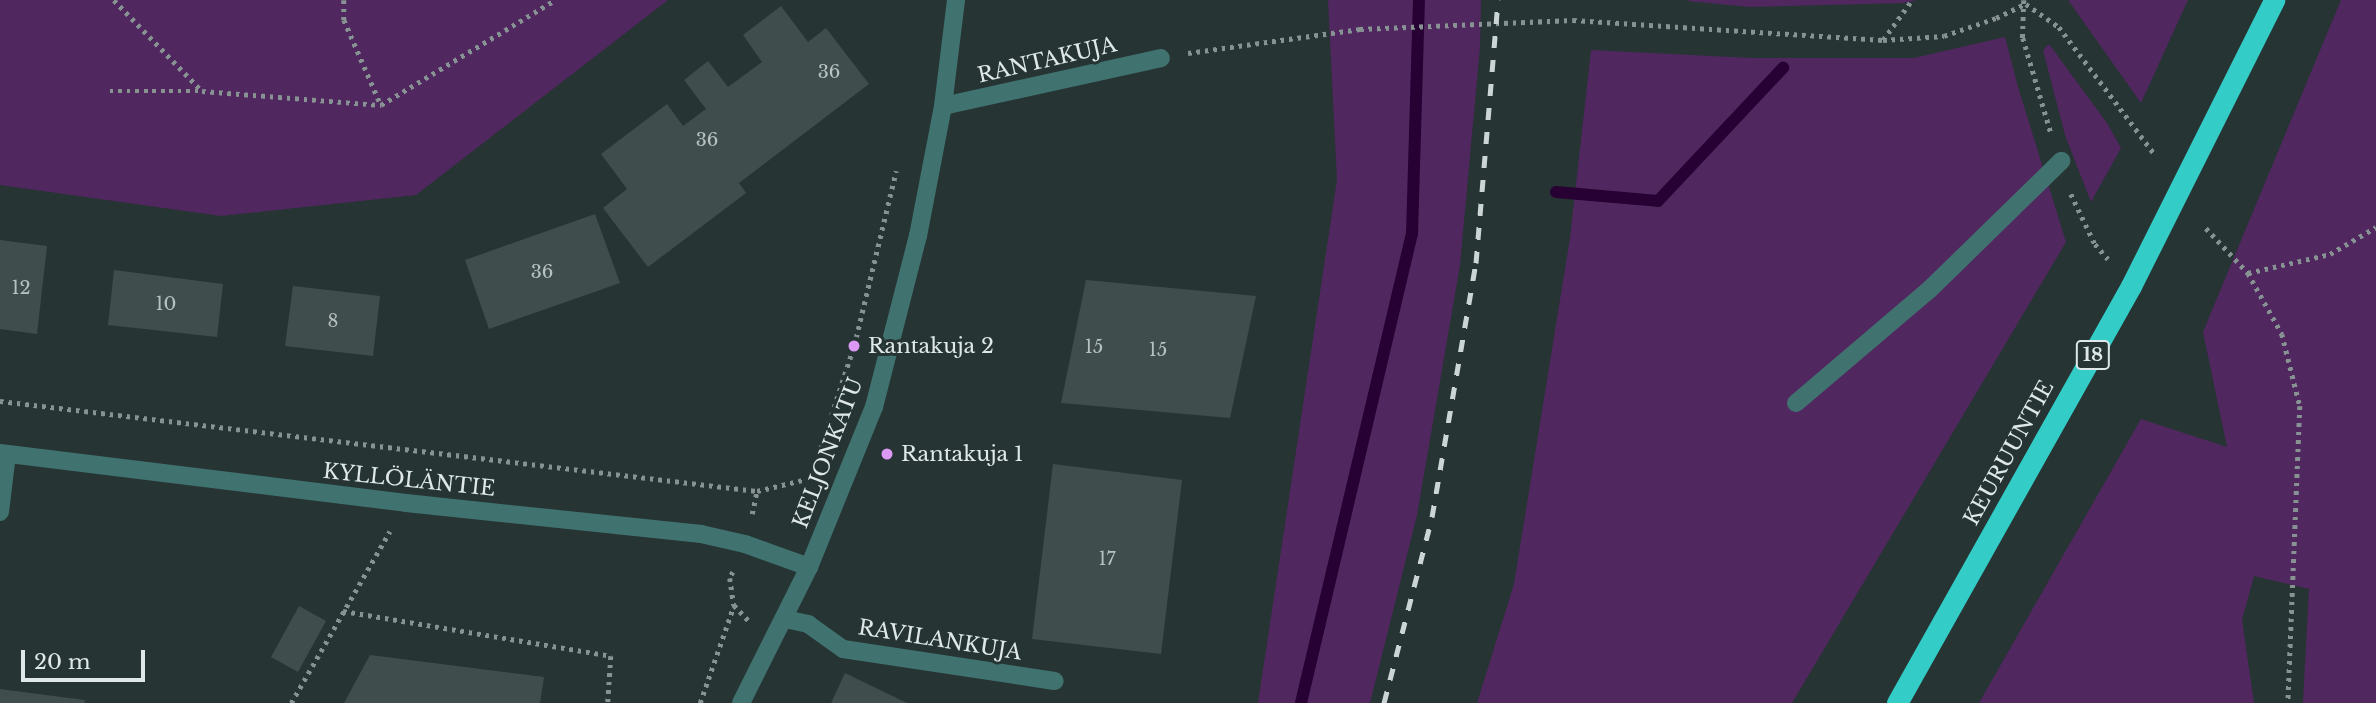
<!DOCTYPE html>
<meta charset="utf-8">
<style>
body{margin:0}
#map{position:relative;width:2376px;height:703px;overflow:hidden;background:#263434;font-family:"Libre Baskerville",serif}
div>[style]{position:absolute}
.green>*{inset:0;background:#51275f}
.stream>*{height:12px;margin:-6px;padding:0 6px;transform-origin:6px;border-radius:6px;background:#280134}
.building>*{inset:0;background:#3f4e4d}
.path>*{height:4.5px;margin-top:-2.25px;transform-origin:0;background:repeating-linear-gradient(90deg,#879292 0 3.5px,transparent 0 8.5px)}
.minor>*{height:18px;margin:-9px;padding:0 9px;transform-origin:9px;border-radius:9px;background:#407370}
.highway>*{height:21px;margin:-10.5px;padding:0 10.5px;transform-origin:10.5px;border-radius:10.5px;background:#34ccc7}
.rail>*{height:5px;margin-top:-2.5px;transform-origin:0;background:repeating-linear-gradient(90deg,#cbd5d5 0 12px,transparent 0 24px)}
.dots>*{width:19px;height:19px;translate:-50% -50%;box-sizing:border-box;border:4px solid #263434;border-radius:50%}
span{translate:-50% -50%;white-space:nowrap;text-align:center;line-height:1.15;-webkit-text-stroke:6px #263434;paint-order:stroke}
.number-label{font-size:18px;color:#b7c2c1}
.number-label span{-webkit-text-stroke-width:0}
.shield-label span{padding:2px 5px;background:#263434;border:2px solid;border-radius:5px;-webkit-text-stroke-width:0}
.shield-label{font-size:19px;color:#dfe8e8;font-weight:700}
.street-label{font-size:21px;color:#dfe8e8}
.poi-label{font-size:21px;color:#dfe8e8}
.left{translate:0 -50%;text-align:left}
.scale{position:absolute;left:21px;top:650px;width:124px;height:32px;box-sizing:border-box;border:4px solid #dfe8e8;border-top:0;padding-left:9px;font-size:21px;line-height:24px;white-space:nowrap;color:#dfe8e8;-webkit-text-stroke:5px #263434;paint-order:stroke}
</style>
<div id="map">
<div class="green">
<div style="clip-path:polygon(0 0,668px 0,416px 195px,221px 216px,0 185px)"></div>
<div style="clip-path:polygon(1328px 0,1481px 0,1480px 47px,1460px 265px,1417px 515px,1370px 703px,1258px 703px,1337px 180px)"></div>
<div style="clip-path:polygon(1690px 0,1916px 0,1905px 3px,1750px 7px,1687px 1px)"></div>
<div style="clip-path:polygon(2068px 0,2188px 0,2141px 103px)"></div>
<div style="clip-path:polygon(2341px 0,2376px 0,2376px 703px,2303px 703px,2309px 589px,2254px 576px,2242px 620px,2254px 703px,1979px 703px,2141px 419px,2227px 447px,2203px 332px)"></div>
<div style="clip-path:polygon(2005px 37px,2018px 87px,2066px 242px,1792px 703px,1477px 703px,1514px 584px,1570px 238px,1591px 50px,1751px 58px,1914px 58px)"></div>
<div style="clip-path:polygon(2049px 44px,2107px 123px,2121px 148px,2091px 202px,2065px 135px,2043px 50px)"></div>
</div>
<div class="stream">
<div style="left:1556px;top:192px;width:102px;rotate:5deg"></div>
<div style="left:1658px;top:201px;width:183px;rotate:-46.8deg"></div>
<div style="left:1301px;top:703px;width:482px;rotate:-76.7deg"></div>
<div style="left:1412px;top:234px;width:234px;rotate:-88.3deg"></div>
</div>
<div class="building">
<div style="clip-path:polygon(781px 6px,808px 42px,826px 28px,869px 84px,739px 183px,746px 193px,648px 267px,603px 208px,627px 189px,601px 154px,667px 104px,683px 126px,706px 109px,684px 80px,708px 61px,728px 87px,762px 62px,743px 35px)"></div>
<div style="clip-path:polygon(595px 214px,620px 283px,489px 329px,465px 260px)"></div>
<div style="clip-path:polygon(0 240px,47px 246px,37px 334px,0 329px)"></div>
<div style="clip-path:polygon(114px 270px,223px 284px,217px 337px,108px 325px)"></div>
<div style="clip-path:polygon(1086px 280px,1256px 296px,1230px 418px,1061px 403px)"></div>
<div style="clip-path:polygon(293px 286px,380px 296px,373px 356px,285px 346px)"></div>
<div style="clip-path:polygon(1053px 464px,1182px 480px,1161px 654px,1032px 639px)"></div>
<div style="clip-path:polygon(299px 606px,326px 621px,298px 672px,271px 657px)"></div>
<div style="clip-path:polygon(370px 655px,544px 677px,540px 703px,344px 703px)"></div>
<div style="clip-path:polygon(845px 673px,907px 703px,831px 703px)"></div>
<div style="clip-path:polygon(0 689px,85px 700px,84px 703px,0 703px)"></div>
</div>
<div class="path">
<div style="left:114px;top:0;width:125px;rotate:46deg"></div>
<div style="left:344px;top:0;width:20px;rotate:90deg"></div>
<div style="left:344px;top:20px;width:93px;rotate:66.5deg"></div>
<div style="left:2024px;top:0;width:38px;rotate:92deg"></div>
<div style="left:2023px;top:38px;width:99px;rotate:73.6deg"></div>
<div style="left:2026px;top:4px;width:40px;rotate:34.9deg"></div>
<div style="left:2059px;top:27px;width:160px;rotate:53.1deg"></div>
<div style="left:1883px;top:40px;width:49px;rotate:-54.1deg"></div>
<div style="left:1188px;top:53px;width:174px;rotate:-7.9deg"></div>
<div style="left:1360px;top:29px;width:213px;rotate:-2.4deg"></div>
<div style="left:1573px;top:20px;width:311px;rotate:3.7deg"></div>
<div style="left:1883px;top:40px;width:61px;rotate:-3.8deg"></div>
<div style="left:1944px;top:36px;width:55px;rotate:-19.1deg"></div>
<div style="left:1996px;top:18px;width:32px;rotate:-26deg"></div>
<div style="left:110px;top:91px;width:92px"></div>
<div style="left:202px;top:91px;width:180px;rotate:4.5deg"></div>
<div style="left:381px;top:105px;width:203px;rotate:-31.1deg"></div>
<div style="left:2071px;top:194px;width:55px;rotate:64.4deg"></div>
<div style="left:2095px;top:244px;width:20px;rotate:49deg"></div>
<div style="left:2206px;top:228px;width:62px;rotate:47deg"></div>
<div style="left:2248px;top:273px;width:70px;rotate:60.9deg"></div>
<div style="left:2282px;top:334px;width:74px;rotate:76deg"></div>
<div style="left:2300px;top:406px;width:297px;rotate:92.3deg"></div>
<div style="left:2248px;top:273px;width:84px;rotate:-13deg"></div>
<div style="left:2330px;top:254px;width:53px;rotate:-30.4deg"></div>
<div style="left:0;top:401px;width:762px;rotate:6.78deg"></div>
<div style="left:757px;top:491px;width:56px;rotate:-13.5deg"></div>
<div style="left:818px;top:456px;width:116px;rotate:-71.9deg"></div>
<div style="left:854px;top:346px;width:180px;rotate:-76.5deg"></div>
<div style="left:752px;top:514px;width:24px;rotate:-78deg"></div>
<div style="left:733px;top:572px;width:7px;rotate:117deg"></div>
<div style="left:730px;top:578px;width:27px;rotate:82deg"></div>
<div style="left:734px;top:605px;width:21px;rotate:47deg"></div>
<div style="left:343px;top:611px;width:272px;rotate:9.5deg"></div>
<div style="left:611px;top:656px;width:47px;rotate:93.7deg"></div>
<div style="left:291px;top:703px;width:198px;rotate:-60.1deg"></div>
<div style="left:700px;top:703px;width:104px;rotate:-70.9deg"></div>
</div>
<div class="minor">
<div style="left:943px;top:106px;width:223px;rotate:-12.4deg"></div>
<div style="left:1796px;top:403px;width:175px;rotate:-40.4deg"></div>
<div style="left:1929px;top:290px;width:185px;rotate:-44.3deg"></div>
<div style="left:0;top:453px;width:409px;rotate:7deg"></div>
<div style="left:406px;top:503px;width:297px;rotate:6deg"></div>
<div style="left:701px;top:534px;width:45px;rotate:12.8deg"></div>
<div style="left:745px;top:544px;width:68px;rotate:19.8deg"></div>
<div style="left:0;top:512px;width:58px;rotate:-83.1deg"></div>
<div style="left:785px;top:619px;width:24px;rotate:12deg"></div>
<div style="left:808px;top:624px;width:43px;rotate:35.5deg"></div>
<div style="left:843px;top:649px;width:214px;rotate:8.6deg"></div>
<div style="left:741px;top:703px;width:152px;rotate:-63.4deg"></div>
<div style="left:809px;top:567px;width:173px;rotate:-67.9deg"></div>
<div style="left:874px;top:407px;width:177px;rotate:-75.6deg"></div>
<div style="left:918px;top:236px;width:132px;rotate:-79.1deg"></div>
<div style="left:943px;top:106px;width:107px;rotate:-83deg"></div>
</div>
<div class="highway">
<div style="left:1897px;top:703px;width:478px;rotate:-60.7deg"></div>
<div style="left:2131px;top:286px;width:320px;rotate:-63.4deg"></div>
</div>
<div class="rail">
<div style="left:1384px;top:703px;width:192px;rotate:-75.5deg"></div>
<div style="left:1432px;top:517px;width:258px;rotate:-80.2deg"></div>
<div style="left:1476px;top:263px;width:264px;rotate:-85.2deg"></div>
</div>
<div class="dots">
<div style="left:854px;top:346px;background:#dc99f4"></div>
<div style="left:887px;top:454px;background:#dc99f4"></div>
</div>
<div class="number-label">
<span style="left:829px;top:72px">36</span>
<span style="left:707px;top:140px">36</span>
<span style="left:542px;top:272px">36</span>
<span style="left:21px;top:288px">12</span>
<span style="left:166px;top:304px">10</span>
<span style="left:333px;top:321px">8</span>
<span style="left:1094px;top:347px">15</span>
<span style="left:1158px;top:350px">15</span>
<span style="left:1107px;top:559px">17</span>
</div>
<div class="shield-label">
<span style="left:2093px;top:355px">18</span>
</div>
<div class="street-label">
<span style="left:1047px;top:60px;rotate:-13deg">RANTAKUJA</span>
<span style="left:828px;top:453px;rotate:-69deg">KELJONKATU</span>
<span style="left:2009px;top:453px;rotate:-61deg">KEURUUNTIE</span>
<span style="left:409px;top:480px;rotate:6deg">KYLLÖLÄNTIE</span>
<span style="left:940px;top:640px;rotate:9deg">RAVILANKUJA</span>
</div>
<div class="poi-label">
<span class="left" style="left:868px;top:346px">Rantakuja 2</span>
<span class="left" style="left:901px;top:454px">Rantakuja 1</span>
</div>
<div class="scale">20 m</div>
</div>
